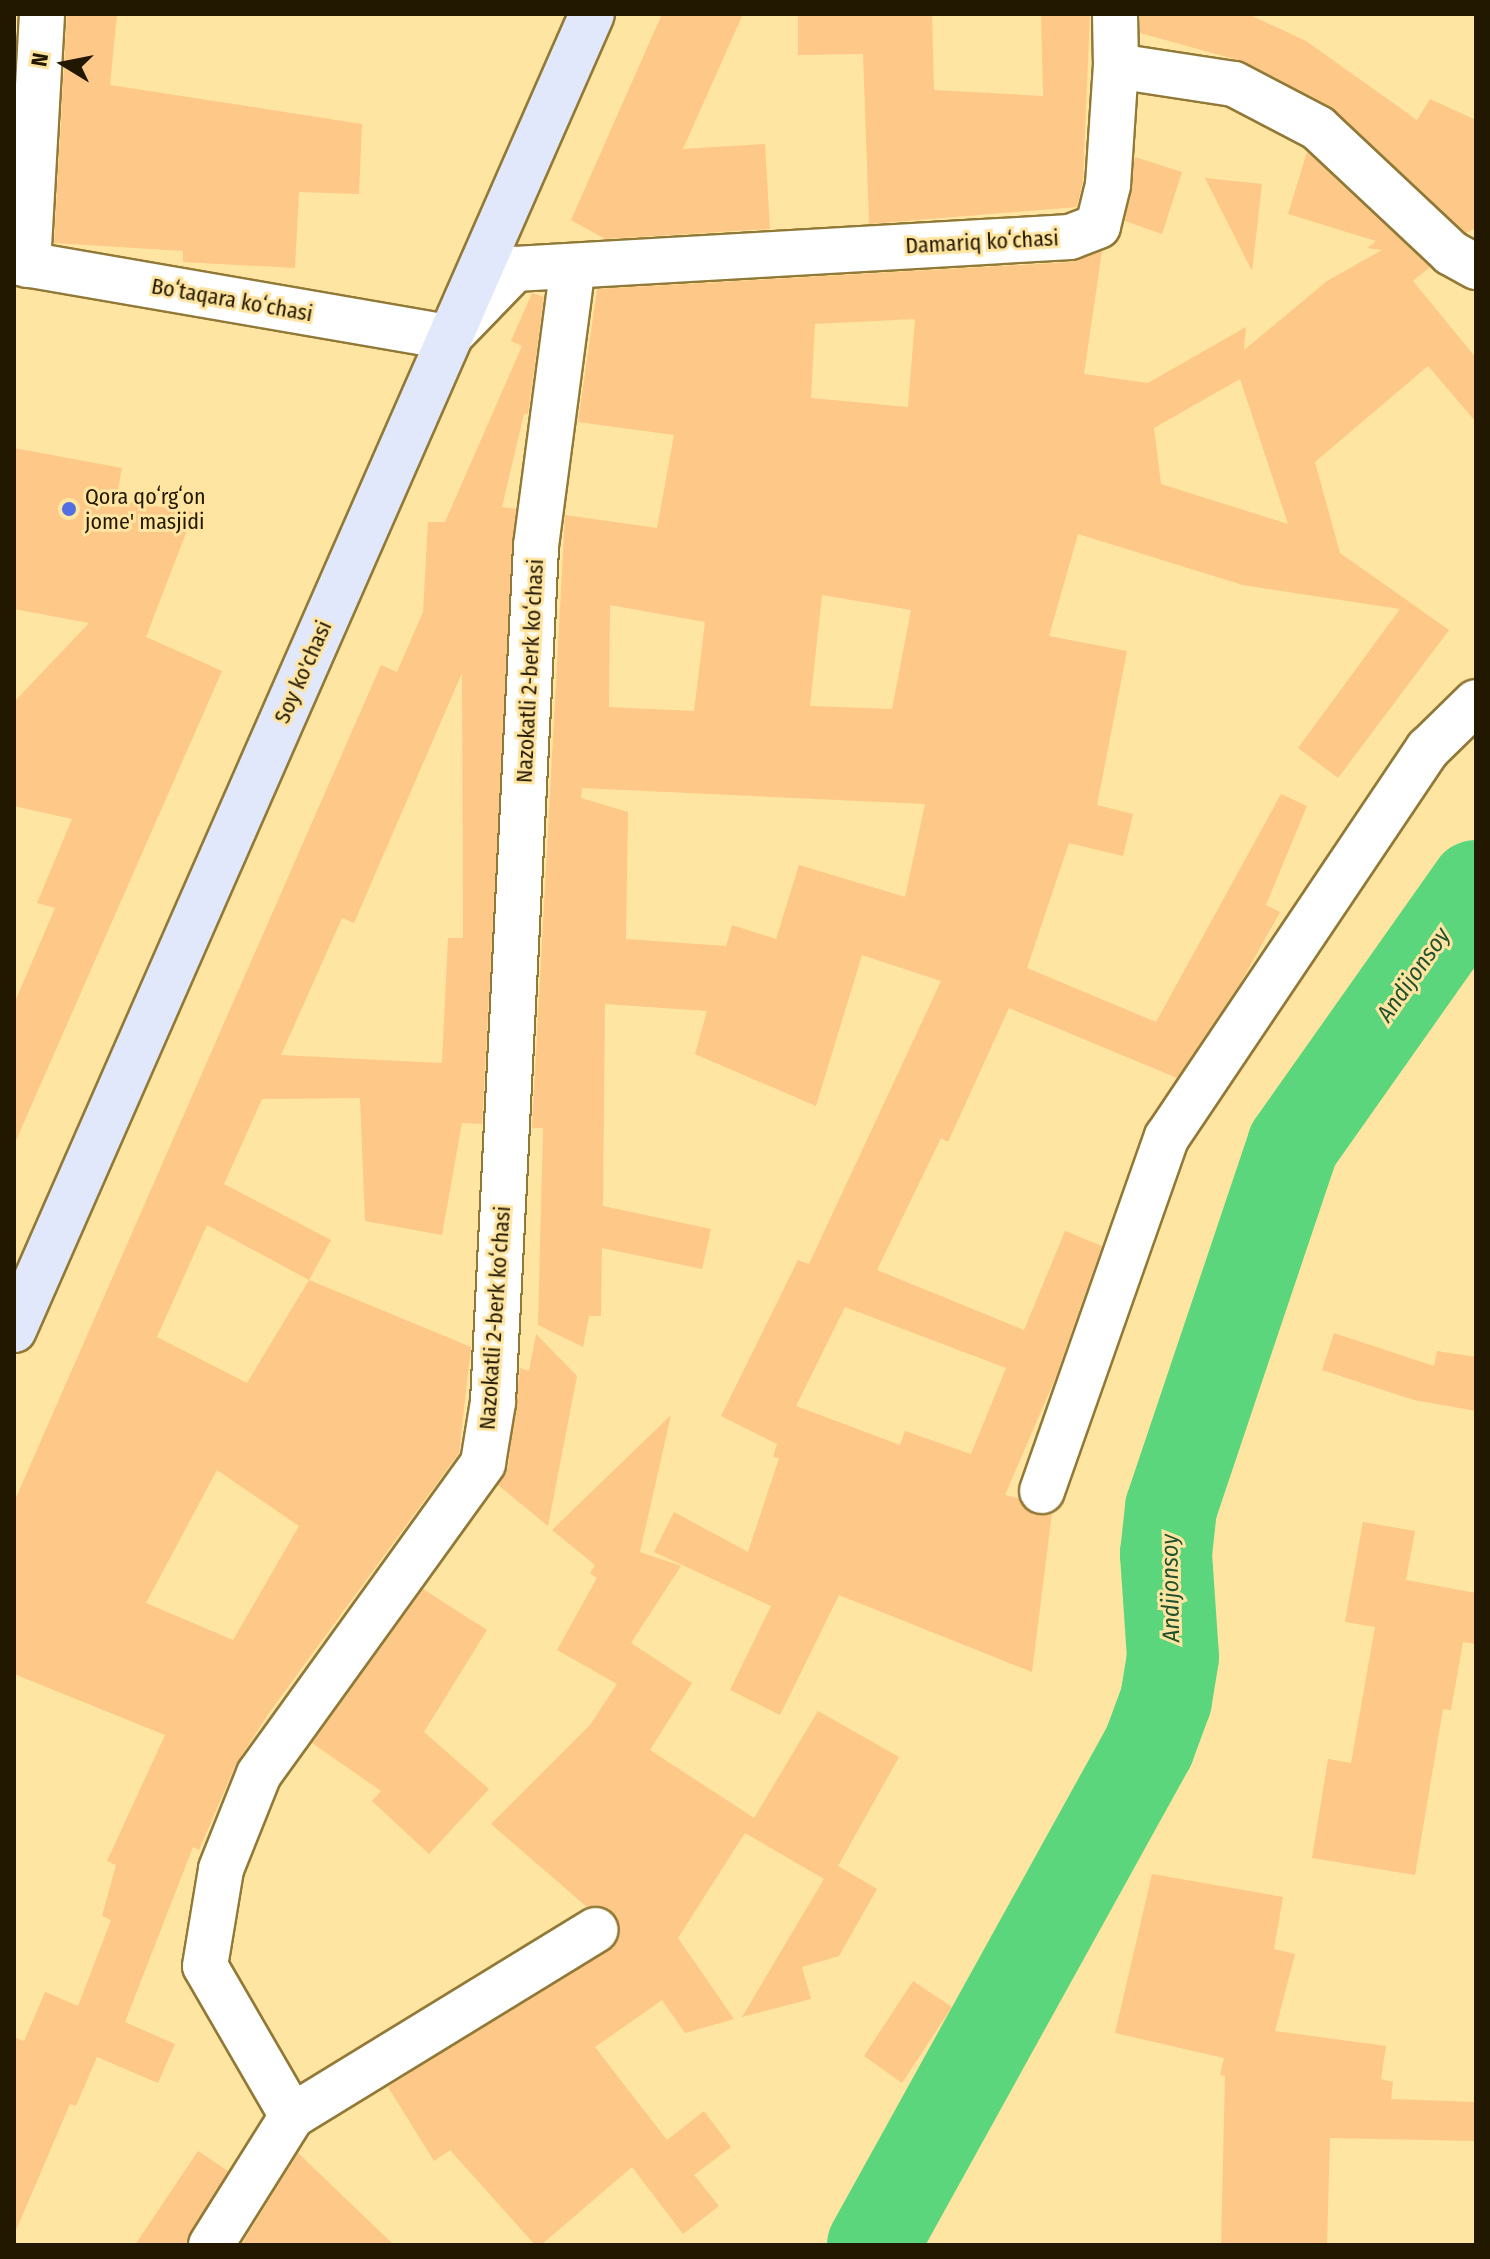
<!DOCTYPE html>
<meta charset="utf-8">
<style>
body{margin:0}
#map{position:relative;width:1490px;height:2259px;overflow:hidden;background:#ffe5a1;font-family:"Fira Sans Condensed",sans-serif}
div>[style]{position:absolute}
.river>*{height:92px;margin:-46px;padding:0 46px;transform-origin:46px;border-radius:46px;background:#5cd67c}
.building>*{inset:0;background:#fec889}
.roads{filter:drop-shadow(2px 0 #917937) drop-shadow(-2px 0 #917937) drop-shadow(0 2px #917937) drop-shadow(0 -2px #917937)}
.minor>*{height:44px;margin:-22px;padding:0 22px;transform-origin:22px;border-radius:22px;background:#fff}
.secondary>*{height:44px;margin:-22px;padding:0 22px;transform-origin:22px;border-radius:22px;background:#e2e8fb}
.dots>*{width:22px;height:22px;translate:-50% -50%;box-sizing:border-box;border:4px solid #ffe5a1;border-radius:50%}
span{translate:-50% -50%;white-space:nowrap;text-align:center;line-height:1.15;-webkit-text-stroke:6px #ffe5a1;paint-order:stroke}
.street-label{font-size:22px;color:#221800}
.poi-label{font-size:22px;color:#221800}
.left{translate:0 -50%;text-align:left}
.water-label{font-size:24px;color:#21512d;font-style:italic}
.frame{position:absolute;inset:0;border:16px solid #221800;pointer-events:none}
.north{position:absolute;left:24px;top:24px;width:80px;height:80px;-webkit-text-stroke:6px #ffe5a1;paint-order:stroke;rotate:280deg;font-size:22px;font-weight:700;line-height:32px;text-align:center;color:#221800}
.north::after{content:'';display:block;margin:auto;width:28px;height:36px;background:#221800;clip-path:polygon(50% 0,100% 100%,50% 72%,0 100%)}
</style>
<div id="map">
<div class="river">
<div style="left:873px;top:2245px;width:570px;rotate:-61.05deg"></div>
<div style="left:1149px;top:1746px;width:49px;rotate:-69.7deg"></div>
<div style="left:1166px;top:1700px;width:44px;rotate:-80.8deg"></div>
<div style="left:1173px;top:1657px;width:103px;rotate:-93.9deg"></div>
<div style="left:1166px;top:1554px;width:46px;rotate:-83.8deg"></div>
<div style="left:1171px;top:1508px;width:383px;rotate:-71.4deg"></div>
<div style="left:1293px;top:1145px;width:317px;rotate:-54.8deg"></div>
</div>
<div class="building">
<div style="clip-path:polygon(67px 14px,117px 14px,110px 85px,362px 124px,359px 194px,299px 192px,295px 268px,183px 262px,183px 251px,54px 243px)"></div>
<div style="clip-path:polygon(662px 14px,743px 14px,683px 149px,765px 144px,770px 229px,605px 239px,571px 220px)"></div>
<div style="clip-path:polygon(798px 14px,932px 14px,934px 90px,1043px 96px,1041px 14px,1090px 14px,1083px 181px,1077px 207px,869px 224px,863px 54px,798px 55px)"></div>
<div style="clip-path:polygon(1140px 14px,1248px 14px,1306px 41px,1417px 120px,1430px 99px,1476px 120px,1476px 228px,1466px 233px,1330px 106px,1245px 62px,1140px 33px)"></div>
<div style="clip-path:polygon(evenodd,1307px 152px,1430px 267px,1413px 281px,1476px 358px,1476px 422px,1428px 366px,1315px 462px,1340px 553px,1449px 630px,1338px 778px,1298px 748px,1400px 609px,1243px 585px,1078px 534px,1049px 636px,1127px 651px,1097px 805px,1133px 814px,1123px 856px,1069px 843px,1027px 968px,1156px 1022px,1281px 794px,1307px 806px,1266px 905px,1280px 912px,1241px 982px,1177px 1078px,1009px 1008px,948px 1142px,941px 1138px,877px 1270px,1024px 1330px,1065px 1231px,1102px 1246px,1055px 1379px,1005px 1495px,1018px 1498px,1033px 1514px,1052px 1513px,1032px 1672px,839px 1595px,780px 1715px,730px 1690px,771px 1606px,654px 1552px,674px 1512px,748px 1552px,779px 1458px,773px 1457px,777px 1444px,721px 1416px,798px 1260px,809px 1264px,941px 981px,862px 955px,816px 1106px,695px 1054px,707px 1011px,605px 1004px,603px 1206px,711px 1229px,702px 1269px,602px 1248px,601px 1316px,589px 1316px,583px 1347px,538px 1325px,543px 1128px,532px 1128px,565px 515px,657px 528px,674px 435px,578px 422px,597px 289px,1071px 262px,1102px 251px,1084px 374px,1148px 383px,1246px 327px,1244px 350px,1327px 281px,1382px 250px,1367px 248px,1376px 241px,1288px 214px,1307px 152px,915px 319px,908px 407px,811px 398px,815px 324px,915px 319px,1307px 152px,1240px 379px,1288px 524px,1161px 484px,1154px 428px,1240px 379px,1307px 152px,822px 595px,911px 610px,892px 709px,810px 706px,822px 595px,1307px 152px,610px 605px,705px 622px,694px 711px,609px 707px,610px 605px,1307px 152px,582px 788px,925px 804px,905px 897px,799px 865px,776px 939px,732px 925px,726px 946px,626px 939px,628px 812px,581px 798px,582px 788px,1307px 152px,845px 1307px,1006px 1368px,971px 1454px,905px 1431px,900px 1445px,796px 1406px,845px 1307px)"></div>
<div style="clip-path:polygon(1135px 157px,1182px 172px,1162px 234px,1125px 221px)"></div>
<div style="clip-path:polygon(1205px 178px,1262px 184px,1252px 271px)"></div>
<div style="clip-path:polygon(evenodd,532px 293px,544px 297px,528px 414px,524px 414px,502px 507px,516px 509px,482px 1124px,462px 1123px,442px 1235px,365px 1221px,360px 1098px,262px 1099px,224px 1184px,331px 1240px,309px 1280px,471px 1347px,459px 1453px,269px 1713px,236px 1764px,199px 1850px,193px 1847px,125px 2022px,175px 2044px,158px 2083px,97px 2057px,76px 2106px,70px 2104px,14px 2235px,14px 2037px,24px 2041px,45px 1992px,78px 2006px,111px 1920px,102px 1916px,116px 1865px,107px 1861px,165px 1735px,14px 1674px,14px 1502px,381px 665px,397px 672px,423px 612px,428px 522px,445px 522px,522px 346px,511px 341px,532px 293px,462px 673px,463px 938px,448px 938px,442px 1063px,281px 1055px,342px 918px,354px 923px,462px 673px,532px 293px,207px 1225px,309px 1280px,247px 1383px,157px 1337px,207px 1225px,532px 293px,217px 1470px,299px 1526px,233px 1640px,146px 1603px,217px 1470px)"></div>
<div style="clip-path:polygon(14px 448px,122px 468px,116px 500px,194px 512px,146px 637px,222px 671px,14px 1145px,14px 1004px,55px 908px,37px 903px,72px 819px,14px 806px,14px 702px,89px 623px,14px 609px)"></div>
<div style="clip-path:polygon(1334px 1333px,1434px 1366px,1437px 1351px,1476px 1357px,1476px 1411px,1414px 1400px,1322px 1370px)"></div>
<div style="clip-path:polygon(536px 1334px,577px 1376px,548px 1526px,498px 1485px,508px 1467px,520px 1368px,529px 1371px)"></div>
<div style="clip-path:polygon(671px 1415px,640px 1552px,681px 1566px,631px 1643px,692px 1683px,650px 1750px,754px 1818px,818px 1711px,899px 1757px,838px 1866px,877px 1889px,839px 1956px,802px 1967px,811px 1999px,742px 2017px,824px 1879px,745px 1833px,678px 1938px,734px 2019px,685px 2033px,662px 2000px,595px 2047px,667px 2140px,704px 2111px,731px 2147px,694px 2175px,719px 2206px,683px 2234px,632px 2167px,541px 2245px,535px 2245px,450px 2150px,434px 2161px,388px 2087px,617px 1941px,617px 1918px,608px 1908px,587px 1907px,491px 1824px,590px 1725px,617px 1684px,557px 1650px,597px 1578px,590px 1573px,595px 1565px,552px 1530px)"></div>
<div style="clip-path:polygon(1363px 1522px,1415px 1531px,1406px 1580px,1476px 1593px,1476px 1644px,1463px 1642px,1451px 1710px,1443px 1709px,1415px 1875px,1312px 1858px,1328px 1759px,1351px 1763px,1375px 1627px,1345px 1622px)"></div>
<div style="clip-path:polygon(423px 1589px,487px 1630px,424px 1732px,489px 1789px,429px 1854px,372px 1801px,381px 1791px,312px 1743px)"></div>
<div style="clip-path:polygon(1152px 1874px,1283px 1897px,1274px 1949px,1295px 1954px,1275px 2031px,1386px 2046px,1381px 2079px,1393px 2082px,1391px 2099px,1476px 2102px,1476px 2141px,1330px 2138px,1327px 2245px,1221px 2245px,1225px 2076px,1220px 2075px,1224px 2058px,1115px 2033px)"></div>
<div style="clip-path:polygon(913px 1981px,952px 2007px,902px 2083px,864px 2056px)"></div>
<div style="clip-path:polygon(198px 2151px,228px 2171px,186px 2245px,135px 2245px)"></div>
<div style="clip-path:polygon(298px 2153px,394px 2245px,241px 2245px)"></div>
</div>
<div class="roads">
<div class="minor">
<div style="left:1115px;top:14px;width:52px;rotate:88.9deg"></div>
<div style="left:14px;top:262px;width:441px;rotate:9.8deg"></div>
<div style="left:449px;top:337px;width:95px;rotate:-45.9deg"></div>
<div style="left:515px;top:269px;width:556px;rotate:-3.3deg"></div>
<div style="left:1070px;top:237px;width:30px;rotate:-21deg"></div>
<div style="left:1098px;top:226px;width:42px;rotate:-76.3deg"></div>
<div style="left:1108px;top:185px;width:119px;rotate:-86.2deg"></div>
<div style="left:1116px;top:66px;width:119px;rotate:8.7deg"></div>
<div style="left:1234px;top:84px;width:95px;rotate:27.6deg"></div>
<div style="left:1318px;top:128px;width:183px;rotate:43.2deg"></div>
<div style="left:1451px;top:253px;width:29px;rotate:29deg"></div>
<div style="left:28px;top:265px;width:251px;rotate:-86.8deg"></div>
<div style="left:1042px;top:1491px;width:375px;rotate:-70.6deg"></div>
<div style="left:1167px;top:1137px;width:468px;rotate:-56.1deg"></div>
<div style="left:1428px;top:749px;width:67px;rotate:-44.4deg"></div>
<div style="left:292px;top:2116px;width:356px;rotate:-31.5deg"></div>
<div style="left:211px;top:2245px;width:152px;rotate:-57.9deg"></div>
<div style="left:292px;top:2116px;width:173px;rotate:-120.1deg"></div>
<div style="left:205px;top:1966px;width:98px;rotate:-80.6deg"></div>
<div style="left:221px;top:1869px;width:102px;rotate:-68.2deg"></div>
<div style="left:259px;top:1774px;width:383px;rotate:-54.2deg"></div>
<div style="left:483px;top:1463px;width:62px;rotate:-80.7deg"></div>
<div style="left:493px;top:1402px;width:857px;rotate:-87.12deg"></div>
<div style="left:536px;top:546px;width:282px;rotate:-82.5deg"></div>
</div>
<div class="secondary">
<div style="left:14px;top:1330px;width:1437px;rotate:-66.29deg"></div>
</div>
</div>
<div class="dots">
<div style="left:69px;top:509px;background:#516ee3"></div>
</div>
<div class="street-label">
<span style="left:982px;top:242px;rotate:-3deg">Damariq koʻchasi</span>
<span style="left:232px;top:300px;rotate:10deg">Boʻtaqara koʻchasi</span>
<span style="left:530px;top:671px;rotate:-87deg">Nazokatli 2-berk koʻchasi</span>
<span style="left:303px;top:672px;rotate:-66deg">Soy ko'chasi</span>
<span style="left:495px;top:1318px;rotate:-86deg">Nazokatli 2-berk koʻchasi</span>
</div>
<div class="poi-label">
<span class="left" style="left:85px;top:509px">Qora qoʻrgʻon<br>jome' masjidi</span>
</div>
<div class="water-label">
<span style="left:1414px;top:975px;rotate:-55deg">Andijonsoy</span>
<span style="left:1171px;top:1588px;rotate:-91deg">Andijonsoy</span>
</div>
<div class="frame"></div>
<div class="north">N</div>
</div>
